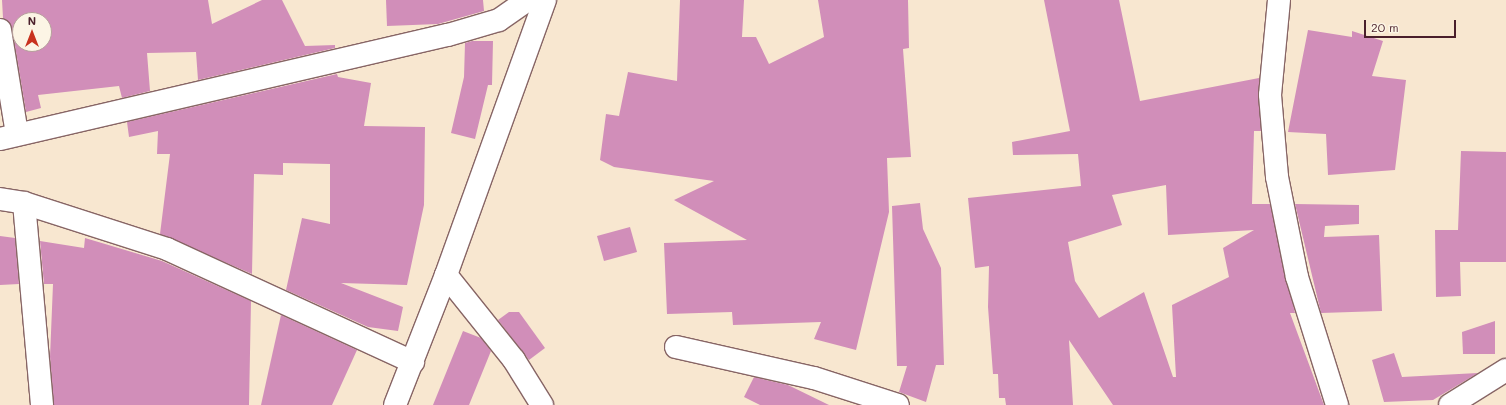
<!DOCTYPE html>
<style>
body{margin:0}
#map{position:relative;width:1506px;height:405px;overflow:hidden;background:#f8e7d0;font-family:Mali,sans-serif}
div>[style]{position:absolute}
.building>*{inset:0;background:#d18eb9}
.roads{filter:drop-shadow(1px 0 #876565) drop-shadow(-1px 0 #876565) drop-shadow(0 1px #876565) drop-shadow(0 -1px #876565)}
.minor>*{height:22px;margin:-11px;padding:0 11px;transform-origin:11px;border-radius:11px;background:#fff}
span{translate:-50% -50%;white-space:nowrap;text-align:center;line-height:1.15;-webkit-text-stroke:3px #fcf5e5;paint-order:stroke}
.north{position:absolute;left:12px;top:12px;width:40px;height:40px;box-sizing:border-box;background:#fcf5e5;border:1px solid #b59f9b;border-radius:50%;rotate:0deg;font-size:11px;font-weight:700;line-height:16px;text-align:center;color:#4a1f2b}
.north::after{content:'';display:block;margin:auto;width:14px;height:18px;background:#c8321e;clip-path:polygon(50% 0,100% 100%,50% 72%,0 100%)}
.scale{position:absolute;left:1364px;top:20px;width:92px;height:18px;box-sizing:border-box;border:2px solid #4a1f2b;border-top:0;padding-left:5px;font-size:12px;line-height:14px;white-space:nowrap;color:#4a1f2b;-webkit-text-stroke:3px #fcf5e5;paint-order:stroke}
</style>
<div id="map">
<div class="building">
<div style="clip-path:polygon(evenodd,2px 0,208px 0,212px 24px,262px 0,282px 0,305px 46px,335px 45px,335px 48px,198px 80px,196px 52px,147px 53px,150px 91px,122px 98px,119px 86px,38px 95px,41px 108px,26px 112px,12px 28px,3px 18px,2px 0,20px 20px,44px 20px,44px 44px,20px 44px,20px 20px)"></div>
<div style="clip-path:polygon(386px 0,483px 0,484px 11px,438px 24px,387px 26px)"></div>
<div style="clip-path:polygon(680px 0,744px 0,742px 37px,756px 37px,769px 64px,824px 37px,818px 0,908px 0,909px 48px,903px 49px,911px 157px,887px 158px,889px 212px,856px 350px,814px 339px,821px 322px,733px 325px,732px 312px,667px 314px,664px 243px,747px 240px,674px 200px,714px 181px,614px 167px,600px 160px,606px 114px,619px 116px,628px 72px,677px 81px)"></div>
<div style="clip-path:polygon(evenodd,1044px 0,1119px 0,1140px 101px,1259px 78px,1261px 131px,1254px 131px,1252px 204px,1270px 204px,1295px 313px,1290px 313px,1324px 405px,1113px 405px,1069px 340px,1073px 405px,1006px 405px,1005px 398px,999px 398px,998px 374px,993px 374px,988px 307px,989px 266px,975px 268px,968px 198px,1081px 186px,1078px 154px,1013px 155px,1012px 142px,1070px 131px,1044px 0,1166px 185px,1168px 235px,1254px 230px,1223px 248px,1229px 277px,1172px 305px,1176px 377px,1173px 377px,1144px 292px,1099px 318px,1075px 281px,1068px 242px,1122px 225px,1112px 195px,1166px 185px)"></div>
<div style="clip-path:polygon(1308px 30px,1352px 37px,1352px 31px,1383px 41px,1372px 76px,1406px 80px,1395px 170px,1328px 175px,1326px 134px,1288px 132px)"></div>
<div style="clip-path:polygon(472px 41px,493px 41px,492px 85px,488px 85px,475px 139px,451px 133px,464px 77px,465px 43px)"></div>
<div style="clip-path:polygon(337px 74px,338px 77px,371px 83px,364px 126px,425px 127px,424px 205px,407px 285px,341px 283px,403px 307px,398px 331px,368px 327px,286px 290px,302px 218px,330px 224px,330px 164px,283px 163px,283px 175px,254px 174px,252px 274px,160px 234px,170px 154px,157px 154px,158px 131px,129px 137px,127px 122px)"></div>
<div style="clip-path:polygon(1461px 151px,1506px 152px,1506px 262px,1460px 262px,1461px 296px,1436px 297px,1435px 230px,1458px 230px)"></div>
<div style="clip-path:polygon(920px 203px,923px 229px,941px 268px,944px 365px,936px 365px,926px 402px,899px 392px,907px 366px,897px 366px,892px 206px)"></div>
<div style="clip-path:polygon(1295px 204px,1359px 205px,1359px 224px,1325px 226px,1324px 237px,1379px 235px,1382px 311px,1321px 313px)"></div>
<div style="clip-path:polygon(630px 227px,637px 252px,604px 261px,597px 236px)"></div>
<div style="clip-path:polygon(0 236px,15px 238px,19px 284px,0 285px)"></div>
<div style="clip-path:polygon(85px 238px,162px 261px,251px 301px,249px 405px,54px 405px,50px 357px,53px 284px,44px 284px,40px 241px,84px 248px)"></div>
<div style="clip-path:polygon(509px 312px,519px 312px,545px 348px,529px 360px,498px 320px)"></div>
<div style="clip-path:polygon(281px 315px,357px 350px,332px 405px,261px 405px)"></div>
<div style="clip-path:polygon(1495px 321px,1495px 354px,1463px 354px,1462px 332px)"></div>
<div style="clip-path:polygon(463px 331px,481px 338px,491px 351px,469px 405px,433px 405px)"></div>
<div style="clip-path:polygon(1394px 353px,1402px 377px,1478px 373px,1433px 400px,1384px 402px,1372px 360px)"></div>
<div style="clip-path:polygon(754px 377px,788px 385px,829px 405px,760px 405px,744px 397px)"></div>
</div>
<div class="roads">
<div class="minor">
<div style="left:1279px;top:0;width:95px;rotate:95.4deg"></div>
<div style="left:1270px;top:95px;width:82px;rotate:85.1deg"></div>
<div style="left:1277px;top:177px;width:102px;rotate:78.7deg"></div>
<div style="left:1297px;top:277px;width:134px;rotate:72.6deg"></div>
<div style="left:0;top:30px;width:105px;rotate:80.7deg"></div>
<div style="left:0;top:139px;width:460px;rotate:-13.1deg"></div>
<div style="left:448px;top:35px;width:53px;rotate:-16.4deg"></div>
<div style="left:499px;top:20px;width:35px;rotate:-35deg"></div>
<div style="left:0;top:199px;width:24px;rotate:9deg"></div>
<div style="left:24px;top:203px;width:150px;rotate:17.8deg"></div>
<div style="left:167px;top:249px;width:271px;rotate:24.7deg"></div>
<div style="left:24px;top:203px;width:203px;rotate:84.9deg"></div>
<div style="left:446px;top:275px;width:109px;rotate:51.3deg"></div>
<div style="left:514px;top:360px;width:53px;rotate:58.1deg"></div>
<div style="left:676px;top:347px;width:141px;rotate:12.7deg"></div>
<div style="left:814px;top:378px;width:88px;rotate:17.8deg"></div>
<div style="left:395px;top:405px;width:140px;rotate:-68.6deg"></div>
<div style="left:446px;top:275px;width:292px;rotate:-70.2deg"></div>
<div style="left:1450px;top:405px;width:66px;rotate:-32deg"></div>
</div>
</div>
<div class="north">N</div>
<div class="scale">20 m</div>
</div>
